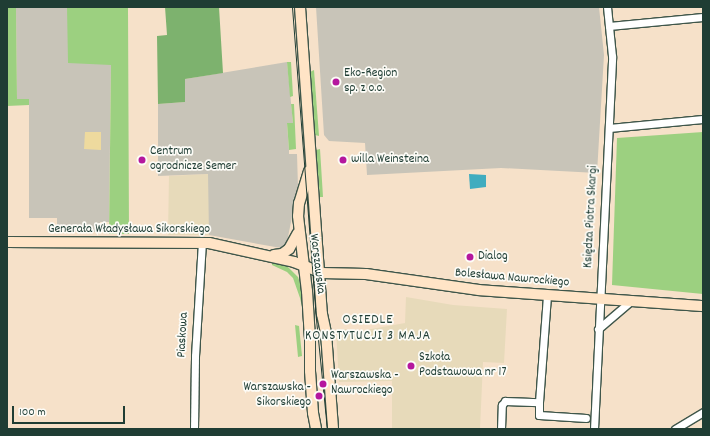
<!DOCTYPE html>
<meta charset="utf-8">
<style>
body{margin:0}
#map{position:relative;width:710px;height:436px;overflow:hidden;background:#f6e1c9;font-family:Dekko,sans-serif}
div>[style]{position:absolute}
.built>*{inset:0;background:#e7daba}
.industrial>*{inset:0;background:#c8c4b8}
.green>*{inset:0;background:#9cd080}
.forest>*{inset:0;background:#7db26e}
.sand>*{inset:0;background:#eeda9e}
.water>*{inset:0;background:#40acbf}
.roads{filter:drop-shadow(1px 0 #3f564a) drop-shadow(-1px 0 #3f564a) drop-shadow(0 1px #3f564a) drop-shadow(0 -1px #3f564a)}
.street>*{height:7px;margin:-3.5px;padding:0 3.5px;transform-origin:3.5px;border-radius:3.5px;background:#fff}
.secondary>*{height:10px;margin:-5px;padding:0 5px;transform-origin:5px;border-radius:5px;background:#ffe4c6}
.tram>*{height:1px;margin:-0.5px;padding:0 0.5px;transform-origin:0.5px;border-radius:0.5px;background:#1f3d34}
.dots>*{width:11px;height:11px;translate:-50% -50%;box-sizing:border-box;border:2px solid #fdfcf7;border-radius:50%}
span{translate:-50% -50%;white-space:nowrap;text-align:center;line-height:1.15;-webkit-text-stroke:3.5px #fdfcf7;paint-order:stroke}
.poi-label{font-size:13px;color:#1f3d34}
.left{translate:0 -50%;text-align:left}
.right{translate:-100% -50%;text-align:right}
.street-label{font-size:13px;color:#1f3d34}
.neighbourhood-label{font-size:14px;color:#1f3d34;letter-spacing:1px}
.frame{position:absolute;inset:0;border:8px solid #1f3d34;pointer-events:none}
.scale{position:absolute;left:12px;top:406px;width:113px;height:18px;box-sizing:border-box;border:2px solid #1f3d34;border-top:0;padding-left:5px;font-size:12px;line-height:14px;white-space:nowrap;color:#1f3d34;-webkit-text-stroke:3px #fdfcf7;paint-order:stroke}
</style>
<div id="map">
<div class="built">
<div style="clip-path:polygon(209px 174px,209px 235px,168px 235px,169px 176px)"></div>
<div style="clip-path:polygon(406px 297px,453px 305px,507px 309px,504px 363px,483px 362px,480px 429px,392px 429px,392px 381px,339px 382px,336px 330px,346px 329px,349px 333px,405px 323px)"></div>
</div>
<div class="industrial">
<div style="clip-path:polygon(16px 7px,67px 7px,68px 13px,111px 65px,109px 222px,100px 222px,100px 232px,64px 232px,63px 229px,57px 229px,57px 218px,29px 218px,29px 99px,17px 99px)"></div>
<div style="clip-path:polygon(316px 7px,599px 7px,604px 55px,597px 173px,501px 168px,367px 175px,365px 143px,329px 141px,324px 135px)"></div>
<div style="clip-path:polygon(287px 62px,293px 123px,287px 124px,289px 150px,289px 154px,297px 154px,298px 187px,287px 242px,281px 248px,209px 235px,208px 174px,158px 176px,158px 104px,185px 102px,185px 79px)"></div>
</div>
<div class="green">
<div style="clip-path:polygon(7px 7px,16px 7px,17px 99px,29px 99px,29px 105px,7px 106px)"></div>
<div style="clip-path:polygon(67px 7px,128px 7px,129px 234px,109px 234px,111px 65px,68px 63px)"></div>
<div style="clip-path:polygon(287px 62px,291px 62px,293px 96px,290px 97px)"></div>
<div style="clip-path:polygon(314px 70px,319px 136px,315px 135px,310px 72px)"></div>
<div style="clip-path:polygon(291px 104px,294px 104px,296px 149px,289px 150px,287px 123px,293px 123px)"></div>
<div style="clip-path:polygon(703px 132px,703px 294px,612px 285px,617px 138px)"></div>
<div style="clip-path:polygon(320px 149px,323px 197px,320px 197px,316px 150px)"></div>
<div style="clip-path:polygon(272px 262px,287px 266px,298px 277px,303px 292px,305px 320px,300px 298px,293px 278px,287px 272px,272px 265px)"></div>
<div style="clip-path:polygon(295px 325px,299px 326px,302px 356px,298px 357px)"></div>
</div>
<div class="forest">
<div style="clip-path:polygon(165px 7px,219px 7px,223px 73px,185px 79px,185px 102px,158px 104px,157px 36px,167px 35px)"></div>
</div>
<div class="sand">
<div style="clip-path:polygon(85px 132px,101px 132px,101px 150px,84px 149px)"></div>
</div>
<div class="water">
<div style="clip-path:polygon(469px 174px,486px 175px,486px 187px,470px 189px)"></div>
</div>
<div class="roads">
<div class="street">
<div style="left:609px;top:26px;width:94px;rotate:-5.5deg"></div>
<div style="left:609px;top:128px;width:94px;rotate:-5.5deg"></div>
<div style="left:598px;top:329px;width:45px;rotate:-40.5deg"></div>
<div style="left:539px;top:402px;width:107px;rotate:-85.7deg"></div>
<div style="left:194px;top:429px;width:73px;rotate:-89.2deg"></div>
<div style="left:195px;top:356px;width:114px;rotate:-86.5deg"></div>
<div style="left:501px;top:429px;width:24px;rotate:-88deg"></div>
<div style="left:502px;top:405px;width:5px;rotate:-53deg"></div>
<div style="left:505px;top:401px;width:34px;rotate:2deg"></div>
<div style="left:539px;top:402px;width:13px;rotate:90deg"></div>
<div style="left:539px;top:415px;width:47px;rotate:3.7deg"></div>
<div style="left:594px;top:429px;width:373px;rotate:-87.2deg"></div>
<div style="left:612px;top:56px;width:49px;rotate:-95.8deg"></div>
<div style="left:675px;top:429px;width:33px;rotate:-31deg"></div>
</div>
<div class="secondary">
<div style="left:300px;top:7px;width:281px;rotate:85.9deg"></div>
<div style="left:320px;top:287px;width:27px;rotate:86deg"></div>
<div style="left:322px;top:314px;width:19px;rotate:78deg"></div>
<div style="left:326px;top:333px;width:96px;rotate:85.8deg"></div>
<div style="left:309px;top:171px;width:34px;rotate:107deg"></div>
<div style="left:299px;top:203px;width:13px;rotate:94deg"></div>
<div style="left:298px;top:216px;width:76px;rotate:83.2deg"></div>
<div style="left:307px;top:291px;width:48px;rotate:86.4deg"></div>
<div style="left:310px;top:339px;width:32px;rotate:90deg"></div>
<div style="left:310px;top:371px;width:42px;rotate:85.9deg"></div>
<div style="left:313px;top:413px;width:16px;rotate:79deg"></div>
<div style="left:7px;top:242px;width:202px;rotate:0.3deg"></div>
<div style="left:209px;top:243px;width:87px;rotate:12.6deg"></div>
<div style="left:294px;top:262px;width:30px;rotate:21deg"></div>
<div style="left:322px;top:273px;width:44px;rotate:1.3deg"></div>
<div style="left:366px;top:274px;width:114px;rotate:8.1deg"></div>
<div style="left:479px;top:290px;width:225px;rotate:4.1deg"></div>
<div style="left:274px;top:255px;width:8px;rotate:-7deg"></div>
<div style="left:282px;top:254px;width:9px;rotate:-36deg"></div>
<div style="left:289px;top:249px;width:18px;rotate:-61deg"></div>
</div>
</div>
<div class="tram">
<div style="left:292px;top:7px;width:303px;rotate:85.6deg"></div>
<div style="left:315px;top:309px;width:121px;rotate:84.3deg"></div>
</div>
<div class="dots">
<div style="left:336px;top:82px;background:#b5179e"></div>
<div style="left:142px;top:160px;background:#b5179e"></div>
<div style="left:343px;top:160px;background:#b5179e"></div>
<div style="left:470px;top:257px;background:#b5179e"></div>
<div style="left:411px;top:366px;background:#b5179e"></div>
<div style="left:323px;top:384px;background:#b5179e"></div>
<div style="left:319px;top:396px;background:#b5179e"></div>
</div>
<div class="poi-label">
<span class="left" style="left:344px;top:82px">Eko-Region<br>sp. z o.o.</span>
<span class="left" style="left:150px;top:160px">Centrum<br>ogrodnicze Semer</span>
<span class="left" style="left:351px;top:160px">willa Weinsteina</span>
<span class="left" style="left:478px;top:257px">Dialog</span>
<span class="left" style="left:419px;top:366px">Szkoła<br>Podstawowa nr 17</span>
<span class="left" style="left:331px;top:384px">Warszawska -<br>Nawrockiego</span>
<span class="right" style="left:311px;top:396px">Warszawska -<br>Sikorskiego</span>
</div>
<div class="street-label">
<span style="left:592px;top:217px;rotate:-87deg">Księdza Piotra Skargi</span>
<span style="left:129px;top:230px">Generała Władysława Sikorskiego</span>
<span style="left:316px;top:264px;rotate:83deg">Warszawska</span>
<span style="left:512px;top:279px;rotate:5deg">Bolesława Nawrockiego</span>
<span style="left:184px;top:335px;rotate:-87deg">Piaskowa</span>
</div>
<div class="neighbourhood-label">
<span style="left:368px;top:328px">OSIEDLE<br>KONSTYTUCJI 3 MAJA</span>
</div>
<div class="frame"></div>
<div class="scale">100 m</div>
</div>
